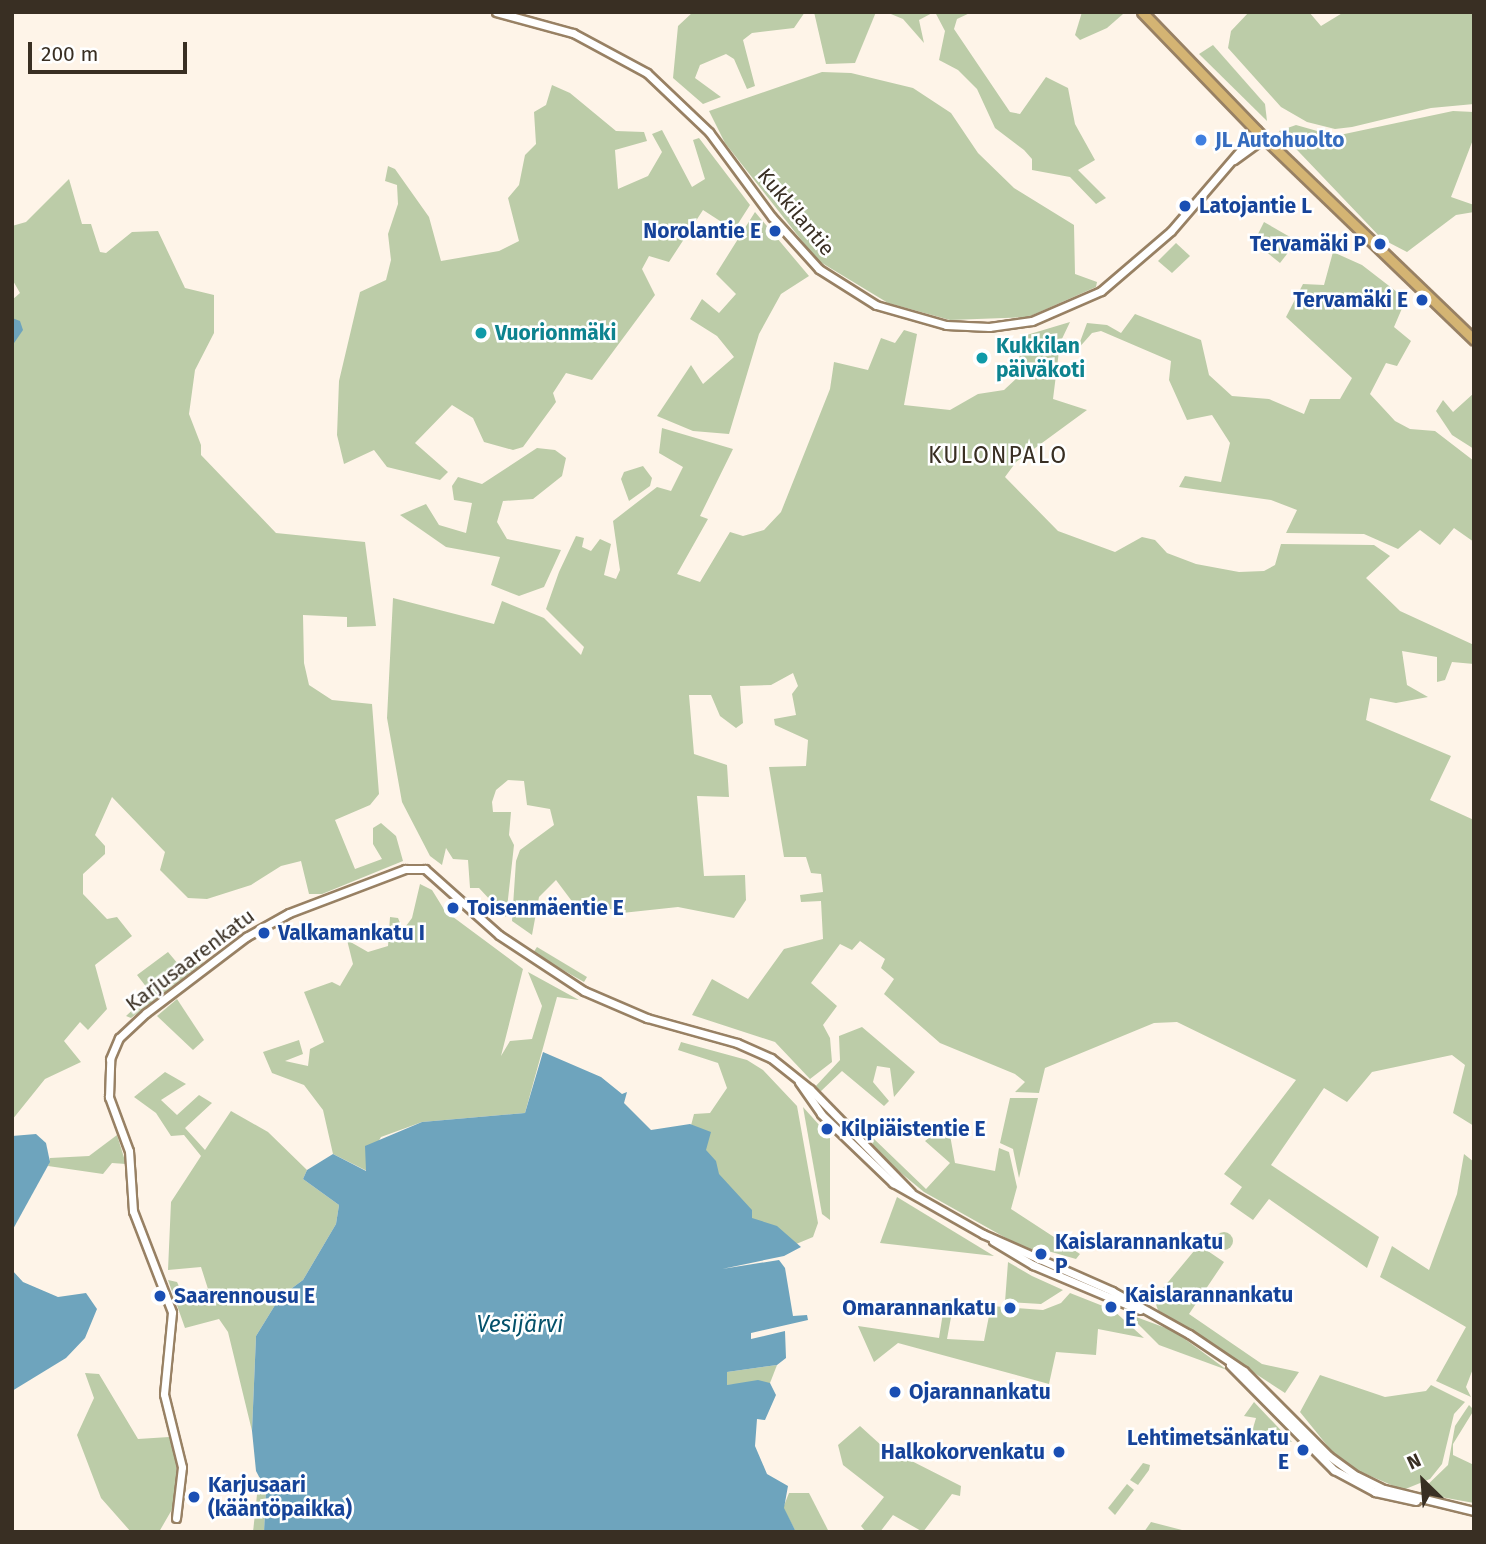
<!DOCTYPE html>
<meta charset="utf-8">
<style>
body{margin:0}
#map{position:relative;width:1486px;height:1544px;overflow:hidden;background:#fef4e8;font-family:"Fira Sans",sans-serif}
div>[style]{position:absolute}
.green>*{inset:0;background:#bccca8}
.round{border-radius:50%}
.water>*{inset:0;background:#6ea4bd}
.roads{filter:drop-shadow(2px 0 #988164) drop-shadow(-2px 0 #988164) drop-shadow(0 2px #988164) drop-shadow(0 -2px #988164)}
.tertiary>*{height:7px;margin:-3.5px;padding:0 3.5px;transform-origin:3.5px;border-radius:3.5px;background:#fff}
.trunk>*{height:9px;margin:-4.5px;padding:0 4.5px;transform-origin:4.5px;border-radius:4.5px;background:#d4b473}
.dots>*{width:19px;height:19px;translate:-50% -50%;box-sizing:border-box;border:4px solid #fff;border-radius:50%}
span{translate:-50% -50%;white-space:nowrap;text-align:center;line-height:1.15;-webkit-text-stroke:5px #fff;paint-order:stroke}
.shop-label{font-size:21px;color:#366cbe;font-weight:700}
.left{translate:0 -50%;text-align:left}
.transit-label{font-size:21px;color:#164399;font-weight:700}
.right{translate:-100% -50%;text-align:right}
.street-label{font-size:21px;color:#392f23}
.culture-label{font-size:21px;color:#0d838f;font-weight:700}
.neighbourhood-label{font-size:23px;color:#392f23;letter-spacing:2px}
.water-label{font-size:23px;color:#04516a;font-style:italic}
.frame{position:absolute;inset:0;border:14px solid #392f23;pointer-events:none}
.north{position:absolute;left:1388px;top:1446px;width:70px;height:70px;-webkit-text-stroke:5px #fff;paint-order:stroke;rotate:335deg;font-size:19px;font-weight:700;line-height:28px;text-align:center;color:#392f23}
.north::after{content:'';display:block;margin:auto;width:24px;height:32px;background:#392f23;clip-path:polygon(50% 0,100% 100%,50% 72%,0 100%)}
.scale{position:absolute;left:28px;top:42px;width:159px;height:32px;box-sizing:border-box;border:4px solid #392f23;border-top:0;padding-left:9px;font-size:21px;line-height:24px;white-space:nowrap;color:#392f23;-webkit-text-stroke:5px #fff;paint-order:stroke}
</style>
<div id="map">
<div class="green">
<div style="clip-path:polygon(693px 12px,805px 12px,794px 28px,752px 33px,743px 40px,755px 86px,747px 89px,734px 59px,726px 54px,700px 65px,695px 78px,721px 97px,703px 104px,673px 78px,678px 26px)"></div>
<div style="clip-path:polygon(814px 12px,876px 12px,855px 63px,826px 64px)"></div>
<div style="clip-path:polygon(886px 12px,934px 12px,919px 20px,924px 43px,903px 19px)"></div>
<div style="clip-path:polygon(935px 12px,972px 12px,957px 19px,954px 29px,1010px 112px,1020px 114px,1046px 77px,1068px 88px,1075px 124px,1095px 160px,1078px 170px,1106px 198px,1096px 204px,1070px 177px,1032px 170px,1032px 159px,1024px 150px,995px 128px,977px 89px,958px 70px,939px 60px,945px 31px)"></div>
<div style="clip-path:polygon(1082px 12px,1122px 12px,1123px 14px,1107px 28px,1080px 40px,1075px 35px)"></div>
<div style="clip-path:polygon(1249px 12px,1309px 12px,1321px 26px,1344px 12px,1474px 12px,1474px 104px,1431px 108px,1352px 127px,1335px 129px,1307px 122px,1281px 107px,1228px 48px,1231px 31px)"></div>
<div style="clip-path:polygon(1213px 45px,1265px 104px,1267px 121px,1199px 54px)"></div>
<div style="clip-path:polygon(822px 72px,851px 73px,913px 88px,951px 113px,978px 153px,1014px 188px,1074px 225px,1075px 274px,1097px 282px,1096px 287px,1028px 317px,950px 320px,888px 303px,817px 260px,725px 143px,709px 111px)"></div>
<div style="clip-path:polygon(552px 85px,570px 93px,616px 131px,644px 132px,647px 141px,615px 150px,618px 189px,648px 176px,662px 152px,652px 134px,662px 130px,692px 187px,705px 179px,693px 140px,699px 138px,750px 205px,734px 230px,703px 210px,669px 262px,649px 256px,642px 269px,655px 295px,592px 380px,566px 373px,553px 393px,556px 402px,523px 447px,513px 450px,484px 442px,473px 418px,452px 405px,415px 443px,448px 472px,440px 480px,387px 467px,374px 450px,344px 464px,337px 435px,339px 381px,360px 292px,386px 280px,391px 260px,388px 234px,398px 204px,397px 185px,385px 181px,388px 166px,395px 169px,429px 217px,441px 261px,499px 251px,519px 241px,508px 198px,519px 185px,525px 155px,536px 144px,534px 112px,546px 105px)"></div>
<div style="clip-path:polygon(1453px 111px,1474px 112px,1474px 137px,1451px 197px,1474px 205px,1474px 212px,1456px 215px,1407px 252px,1382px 239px,1279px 131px,1296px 125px,1335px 136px)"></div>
<div style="clip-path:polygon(69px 179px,82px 224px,91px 224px,100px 252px,106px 253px,132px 232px,158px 231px,185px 288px,214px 295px,214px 333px,195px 370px,189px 414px,201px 445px,201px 455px,276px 533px,365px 542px,376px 626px,347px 627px,347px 617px,303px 615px,304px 663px,309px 685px,332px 700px,372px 704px,379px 794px,370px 805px,335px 820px,355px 869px,382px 859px,373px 844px,373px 828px,381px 823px,396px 836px,403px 861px,322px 894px,309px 894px,301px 861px,281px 866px,251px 885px,207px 899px,188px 898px,160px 870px,165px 852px,112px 797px,95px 835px,105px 846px,105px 854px,83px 874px,83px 894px,107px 919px,117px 917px,132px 936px,95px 965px,107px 1009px,88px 1030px,80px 1022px,64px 1041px,81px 1062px,45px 1079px,12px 1120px,12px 300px,20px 293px,12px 279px,12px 226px,26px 222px)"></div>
<div style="clip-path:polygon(755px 212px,809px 276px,781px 294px,759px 334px,729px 434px,693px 431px,657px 416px,691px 365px,703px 384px,734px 357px,717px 336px,690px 319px,702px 299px,719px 313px,736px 294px,716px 274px)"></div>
<div style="clip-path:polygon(1264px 222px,1297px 241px,1280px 263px,1254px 242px)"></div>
<div style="clip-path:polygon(1176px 243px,1190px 256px,1172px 273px,1158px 261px)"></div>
<div style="clip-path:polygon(1333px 252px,1362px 265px,1406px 299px,1394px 327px,1411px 341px,1397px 366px,1386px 363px,1370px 394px,1395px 421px,1410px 429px,1435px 431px,1474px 461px,1474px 542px,1454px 528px,1440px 545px,1420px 530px,1398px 549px,1364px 534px,1286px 533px,1297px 510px,1271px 500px,1179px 487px,1185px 476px,1221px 482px,1230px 443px,1212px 415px,1187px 420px,1169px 380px,1171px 361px,1101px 331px,1092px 333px,1077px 350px,1087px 323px,1107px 325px,1121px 333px,1135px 314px,1201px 340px,1209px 375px,1232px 396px,1269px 399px,1304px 414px,1310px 399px,1340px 399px,1352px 378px,1286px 317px,1303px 284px,1324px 285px)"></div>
<div style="clip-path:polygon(1070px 322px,1060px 343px,1053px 399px,1087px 410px,1016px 462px,1005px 477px,1058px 531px,1115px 552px,1142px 537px,1155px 540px,1167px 553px,1196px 564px,1239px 572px,1264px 571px,1275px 565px,1281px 544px,1374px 545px,1390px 556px,1366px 578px,1400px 611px,1474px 645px,1474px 664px,1452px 662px,1445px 680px,1437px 682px,1437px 657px,1402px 651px,1407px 685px,1428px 697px,1396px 703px,1370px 698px,1366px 720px,1451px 756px,1430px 800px,1474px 820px,1474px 1126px,1453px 1113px,1465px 1065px,1452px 1055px,1372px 1072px,1347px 1102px,1324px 1088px,1271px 1165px,1379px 1237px,1367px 1268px,1269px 1199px,1253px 1220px,1230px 1204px,1242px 1187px,1224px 1174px,1296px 1080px,1177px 1022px,1154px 1023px,1045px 1068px,1039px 1093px,1015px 1092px,1025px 1082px,1015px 1074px,940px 1043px,884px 994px,894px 979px,881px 968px,885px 959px,860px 941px,852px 950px,840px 944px,811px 983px,837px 1006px,823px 1025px,830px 1038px,832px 1062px,810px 1079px,775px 1042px,692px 1015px,712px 979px,748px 999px,784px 949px,823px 939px,821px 901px,801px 902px,800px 895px,823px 892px,821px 874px,811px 873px,806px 857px,784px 857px,769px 767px,806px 766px,808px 740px,775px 725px,774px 719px,796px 715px,792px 694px,798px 686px,793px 673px,771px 685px,740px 686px,743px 723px,736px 728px,720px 716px,711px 695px,689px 695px,694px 754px,727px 765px,729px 797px,697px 796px,704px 876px,745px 875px,746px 900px,734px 918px,678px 907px,622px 913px,590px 902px,574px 904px,556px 880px,539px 897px,532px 935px,512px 921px,516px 861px,520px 850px,554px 825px,550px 809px,527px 805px,524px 781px,508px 780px,496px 790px,492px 802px,493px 812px,511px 812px,509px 835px,514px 845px,506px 917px,479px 888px,470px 888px,468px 860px,453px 859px,446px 848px,442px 865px,430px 856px,402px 802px,387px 718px,393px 598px,494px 624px,502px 601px,544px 618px,581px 655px,584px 647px,546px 609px,559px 572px,576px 536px,584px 538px,582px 547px,591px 551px,600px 539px,611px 544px,604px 575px,616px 579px,620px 570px,613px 521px,657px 487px,671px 491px,683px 467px,659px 453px,662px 428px,733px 449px,700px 516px,708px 519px,677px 574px,700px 582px,730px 532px,743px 536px,764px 530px,781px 512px,830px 389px,834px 362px,868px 370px,881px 338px,895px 343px,904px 330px,917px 334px,904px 405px,950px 410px,978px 394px,1004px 390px,1019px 376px,1020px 337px)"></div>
<div style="clip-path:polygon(1474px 393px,1474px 449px,1452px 435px,1436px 411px,1443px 400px,1453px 412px)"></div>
<div style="clip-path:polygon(537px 448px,555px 450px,566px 458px,562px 476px,533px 499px,503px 501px,497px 522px,507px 539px,561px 550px,544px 587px,519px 596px,491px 585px,500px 557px,446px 547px,400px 515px,426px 504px,439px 525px,466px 533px,472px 503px,454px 500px,452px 486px,458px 477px,482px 484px)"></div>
<div style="clip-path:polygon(643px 466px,652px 478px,650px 486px,629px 501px,621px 479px,624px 472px)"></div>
<div style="clip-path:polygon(420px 884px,432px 890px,445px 911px,523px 969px,501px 1056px,510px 1041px,532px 1039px,542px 1006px,528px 972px,579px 1000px,557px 997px,525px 1113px,422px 1122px,381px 1137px,366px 1162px,367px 1171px,333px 1154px,323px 1110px,304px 1085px,272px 1073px,263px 1052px,299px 1040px,303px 1054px,285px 1061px,308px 1066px,310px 1049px,324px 1042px,304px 992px,332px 982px,340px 986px,353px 964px,347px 940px,368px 952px,388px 946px,390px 917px,398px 918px,403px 930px,412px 918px)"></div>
<div style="clip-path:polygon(537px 947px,587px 977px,584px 982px,533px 953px)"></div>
<div style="clip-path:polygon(168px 952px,184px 971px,201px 959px,204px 962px,131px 1018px,126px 1016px,151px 993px,137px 975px)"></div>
<div style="clip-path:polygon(177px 999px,204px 1040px,193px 1050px,157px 1016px)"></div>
<div style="clip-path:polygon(862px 1027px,915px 1072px,894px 1097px,890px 1068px,877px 1066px,873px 1082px,889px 1101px,884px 1106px,842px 1071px,819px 1093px,814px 1088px,840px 1060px,839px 1036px)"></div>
<div style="clip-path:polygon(681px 1042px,747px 1060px,763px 1070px,797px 1106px,818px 1223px,813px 1237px,789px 1247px,678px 1175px,694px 1114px,710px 1113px,727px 1088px,718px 1063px,678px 1050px)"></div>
<div style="clip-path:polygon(165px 1072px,186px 1084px,161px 1100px,177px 1115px,199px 1095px,212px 1103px,185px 1128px,205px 1150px,231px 1111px,268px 1132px,307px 1170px,303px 1179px,339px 1205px,336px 1224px,303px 1280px,280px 1297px,256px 1336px,252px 1431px,228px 1332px,219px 1319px,185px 1328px,168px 1280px,177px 1282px,185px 1299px,208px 1289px,201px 1267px,168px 1270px,171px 1202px,201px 1156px,184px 1135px,171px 1136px,156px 1113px,134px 1097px)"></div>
<div style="clip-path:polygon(1010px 1098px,1038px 1098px,1019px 1178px,1013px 1149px,1000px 1143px)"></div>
<div style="clip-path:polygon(803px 1107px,830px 1137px,830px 1220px,822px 1214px)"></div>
<div style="clip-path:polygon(938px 1131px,950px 1135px,955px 1163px,995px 1171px,999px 1148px,1009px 1152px,1017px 1187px,1011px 1209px,1080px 1254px,1076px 1259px,1034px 1247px,1031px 1252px,924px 1192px,872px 1149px,873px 1138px,926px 1189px,950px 1163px,925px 1141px)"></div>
<div style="clip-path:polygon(117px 1135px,126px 1164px,112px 1163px,103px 1174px,48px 1166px,50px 1158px,89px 1156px)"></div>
<div style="clip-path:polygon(1464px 1154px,1474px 1162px,1474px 1366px,1466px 1387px,1471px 1397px,1436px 1381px,1466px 1327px,1380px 1277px,1392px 1246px,1429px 1270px,1457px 1194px)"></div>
<div style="clip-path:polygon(897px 1197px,994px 1256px,880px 1243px)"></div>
<div class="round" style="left:1215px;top:1232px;width:18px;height:18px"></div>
<div style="clip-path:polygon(1199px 1245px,1224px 1262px,1189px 1314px,1262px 1364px,1299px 1372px,1285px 1393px,1158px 1310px,1154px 1299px)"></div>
<div style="clip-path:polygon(1008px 1262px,1032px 1276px,1063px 1290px,1041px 1304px,1005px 1302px)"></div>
<div style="clip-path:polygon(1070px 1293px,1113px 1310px,1144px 1338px,1098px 1329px,1096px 1355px,1056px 1352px,1049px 1384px,898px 1343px,874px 1362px,858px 1326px,939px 1338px,945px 1300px,954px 1301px,947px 1339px,984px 1341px,991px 1306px,1043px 1310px,1061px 1303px)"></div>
<div style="clip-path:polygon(1128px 1314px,1174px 1331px,1227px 1370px,1159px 1345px)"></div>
<div style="clip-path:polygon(777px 1365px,770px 1383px,727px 1385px,727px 1372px)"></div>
<div style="clip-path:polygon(85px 1373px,99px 1374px,138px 1439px,169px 1437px,177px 1462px,174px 1506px,159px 1532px,131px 1532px,101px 1498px,77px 1435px,94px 1398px)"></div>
<div style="clip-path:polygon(1320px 1375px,1385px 1397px,1426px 1391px,1431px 1385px,1465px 1402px,1454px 1414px,1442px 1464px,1430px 1479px,1403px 1490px,1354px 1469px,1334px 1454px,1300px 1412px)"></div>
<div style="clip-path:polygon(1254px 1402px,1292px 1442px,1251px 1435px,1256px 1418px,1244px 1416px)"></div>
<div style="clip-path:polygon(1469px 1405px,1474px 1410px,1453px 1444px,1453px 1455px,1474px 1465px,1474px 1503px,1419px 1493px,1448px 1465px,1455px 1426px)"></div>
<div style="clip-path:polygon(860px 1426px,882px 1446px,961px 1486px,960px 1496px,952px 1494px,923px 1532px,893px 1515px,880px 1532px,866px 1532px,861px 1526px,884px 1497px,843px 1465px,838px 1445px)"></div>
<div style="clip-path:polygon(1143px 1463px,1150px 1465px,1149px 1470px,1138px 1485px,1130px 1480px)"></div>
<div style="clip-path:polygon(259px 1476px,266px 1490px,264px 1532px,253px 1532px)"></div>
<div style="clip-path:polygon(1127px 1484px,1134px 1490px,1115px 1515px,1108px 1508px)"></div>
<div style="clip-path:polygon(789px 1493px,809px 1493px,829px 1532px,796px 1532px,783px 1508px)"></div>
<div style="clip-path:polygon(1151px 1522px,1182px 1530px,1144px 1532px)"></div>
</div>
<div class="water">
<div style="clip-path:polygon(12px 318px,20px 321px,23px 330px,12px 346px)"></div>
<div style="clip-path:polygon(543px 1052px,601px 1077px,622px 1094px,627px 1092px,624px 1103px,651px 1130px,690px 1124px,711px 1132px,706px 1150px,716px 1161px,719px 1174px,752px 1210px,752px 1218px,777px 1226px,801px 1247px,784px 1256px,722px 1269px,779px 1260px,785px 1268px,793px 1316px,807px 1315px,808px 1320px,751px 1333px,751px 1339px,785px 1331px,786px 1358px,777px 1365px,727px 1372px,727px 1385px,758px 1380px,770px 1383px,776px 1395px,765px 1420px,757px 1419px,755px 1446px,767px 1474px,788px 1486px,784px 1508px,796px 1532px,264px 1532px,266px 1490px,256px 1471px,252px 1431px,256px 1336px,280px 1297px,303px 1280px,336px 1224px,339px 1205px,303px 1179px,307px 1170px,333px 1154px,366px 1171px,365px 1146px,422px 1122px,525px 1113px)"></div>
<div style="clip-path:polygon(36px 1134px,46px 1143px,50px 1162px,12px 1231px,12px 1136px)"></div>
<div style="clip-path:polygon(12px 1270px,23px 1282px,58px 1297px,86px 1293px,97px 1309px,85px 1338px,66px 1358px,12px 1391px)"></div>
</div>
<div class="roads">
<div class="tertiary">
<div style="left:496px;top:12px;width:80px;rotate:15.3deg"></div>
<div style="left:573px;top:33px;width:84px;rotate:28.4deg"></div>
<div style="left:647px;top:73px;width:86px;rotate:43.6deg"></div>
<div style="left:709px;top:132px;width:106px;rotate:53.5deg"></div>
<div style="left:772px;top:217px;width:70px;rotate:47.9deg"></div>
<div style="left:819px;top:269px;width:67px;rotate:32.3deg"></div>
<div style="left:876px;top:305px;width:73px;rotate:15.9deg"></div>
<div style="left:946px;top:325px;width:43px;rotate:2.7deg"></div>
<div style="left:989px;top:327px;width:43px;rotate:-7.9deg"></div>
<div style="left:1032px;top:321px;width:75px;rotate:-23.5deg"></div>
<div style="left:1101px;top:291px;width:92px;rotate:-40.6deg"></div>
<div style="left:1171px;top:231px;width:132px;rotate:-49.3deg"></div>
<div style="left:1234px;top:160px;width:37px;rotate:-36deg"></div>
<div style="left:799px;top:1082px;width:39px;rotate:55deg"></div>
<div style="left:821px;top:1114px;width:100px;rotate:43.8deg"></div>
<div style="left:893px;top:1183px;width:103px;rotate:29.5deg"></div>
<div style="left:983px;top:1234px;width:141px;rotate:23.8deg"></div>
<div style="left:1112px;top:1291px;width:88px;rotate:29.2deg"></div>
<div style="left:1189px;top:1334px;width:66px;rotate:33.9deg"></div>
<div style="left:1244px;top:1371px;width:120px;rotate:45deg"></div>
<div style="left:1329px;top:1456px;width:34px;rotate:36deg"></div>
<div style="left:1357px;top:1476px;width:30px;rotate:26deg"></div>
<div style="left:1384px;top:1489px;width:93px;rotate:13.7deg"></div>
<div style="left:993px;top:1241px;width:47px;rotate:31deg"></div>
<div style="left:1033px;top:1265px;width:116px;rotate:22.8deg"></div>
<div style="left:1230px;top:1365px;width:148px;rotate:45.3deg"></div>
<div style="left:1334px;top:1470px;width:47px;rotate:28.2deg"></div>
<div style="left:1375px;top:1492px;width:42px;rotate:12.4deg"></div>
<div style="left:176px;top:1518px;width:51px;rotate:-83.3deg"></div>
<div style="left:182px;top:1467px;width:75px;rotate:-103.9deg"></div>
<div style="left:164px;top:1394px;width:82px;rotate:-84.4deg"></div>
<div style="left:172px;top:1312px;width:108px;rotate:-111.1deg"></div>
<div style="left:133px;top:1211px;width:60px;rotate:-93.8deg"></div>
<div style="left:129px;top:1151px;width:58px;rotate:-110.3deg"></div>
<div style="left:109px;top:1097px;width:38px;rotate:-88deg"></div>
<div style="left:110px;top:1059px;width:23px;rotate:-67deg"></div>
<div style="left:119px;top:1038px;width:37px;rotate:-43deg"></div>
<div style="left:146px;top:1013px;width:126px;rotate:-37.2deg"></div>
<div style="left:246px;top:937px;width:49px;rotate:-29.2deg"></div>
<div style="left:289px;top:913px;width:124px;rotate:-20.8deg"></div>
<div style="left:405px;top:869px;width:20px"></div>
<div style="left:425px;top:869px;width:99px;rotate:41.7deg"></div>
<div style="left:499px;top:935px;width:102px;rotate:33.4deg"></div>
<div style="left:584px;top:991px;width:69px;rotate:23.2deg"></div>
<div style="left:647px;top:1018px;width:93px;rotate:15.5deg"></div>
<div style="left:737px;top:1043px;width:37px;rotate:24deg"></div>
<div style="left:771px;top:1058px;width:50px;rotate:38.5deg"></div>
<div style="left:810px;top:1089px;width:144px;rotate:45.6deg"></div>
</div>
<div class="trunk">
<div style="left:1142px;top:12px;width:165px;rotate:46deg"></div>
<div style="left:1257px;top:131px;width:301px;rotate:43.9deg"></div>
</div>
</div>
<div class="dots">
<div style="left:1201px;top:140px;background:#3f7fe0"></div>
<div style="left:1185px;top:206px;background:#1a4fb4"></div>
<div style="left:775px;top:231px;background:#1a4fb4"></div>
<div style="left:1380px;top:244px;background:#1a4fb4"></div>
<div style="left:1422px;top:300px;background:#1a4fb4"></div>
<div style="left:481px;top:333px;background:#0f9aa8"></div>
<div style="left:982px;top:358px;background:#0f9aa8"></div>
<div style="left:453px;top:908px;background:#1a4fb4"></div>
<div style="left:264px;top:933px;background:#1a4fb4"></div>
<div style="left:827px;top:1129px;background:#1a4fb4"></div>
<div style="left:1041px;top:1254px;background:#1a4fb4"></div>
<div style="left:160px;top:1296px;background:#1a4fb4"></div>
<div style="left:1111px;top:1307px;background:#1a4fb4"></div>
<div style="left:1010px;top:1308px;background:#1a4fb4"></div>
<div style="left:895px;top:1392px;background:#1a4fb4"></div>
<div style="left:1303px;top:1450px;background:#1a4fb4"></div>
<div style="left:1059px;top:1452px;background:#1a4fb4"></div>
<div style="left:194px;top:1497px;background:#1a4fb4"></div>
</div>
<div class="shop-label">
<span class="left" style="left:1215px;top:140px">JL Autohuolto</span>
</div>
<div class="transit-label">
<span class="left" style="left:1199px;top:206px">Latojantie L</span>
<span class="right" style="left:761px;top:231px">Norolantie E</span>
<span class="right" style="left:1366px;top:244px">Tervamäki P</span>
<span class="right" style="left:1408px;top:300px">Tervamäki E</span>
<span class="left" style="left:467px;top:908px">Toisenmäentie E</span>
<span class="left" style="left:278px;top:933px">Valkamankatu I</span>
<span class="left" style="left:841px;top:1129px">Kilpiäistentie E</span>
<span class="left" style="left:1055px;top:1254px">Kaislarannankatu<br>P</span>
<span class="left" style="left:1125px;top:1307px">Kaislarannankatu<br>E</span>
<span class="left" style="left:174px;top:1296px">Saarennousu E</span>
<span class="right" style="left:996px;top:1308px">Omarannankatu</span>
<span class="left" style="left:909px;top:1392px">Ojarannankatu</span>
<span class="right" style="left:1289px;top:1450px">Lehtimetsänkatu<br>E</span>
<span class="right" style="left:1045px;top:1452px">Halkokorvenkatu</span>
<span class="left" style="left:208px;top:1497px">Karjusaari<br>(kääntöpaikka)</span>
</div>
<div class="street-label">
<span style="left:796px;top:212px;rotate:50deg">Kukkilantie</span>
<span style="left:190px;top:960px;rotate:-37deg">Karjusaarenkatu</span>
</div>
<div class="culture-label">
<span class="left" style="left:495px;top:333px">Vuorionmäki</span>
<span class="left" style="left:996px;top:358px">Kukkilan<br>päiväkoti</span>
</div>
<div class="neighbourhood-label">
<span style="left:998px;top:455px">KULONPALO</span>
</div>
<div class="water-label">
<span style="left:520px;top:1324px">Vesijärvi</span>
</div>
<div class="frame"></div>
<div class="north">N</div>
<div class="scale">200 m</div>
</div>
